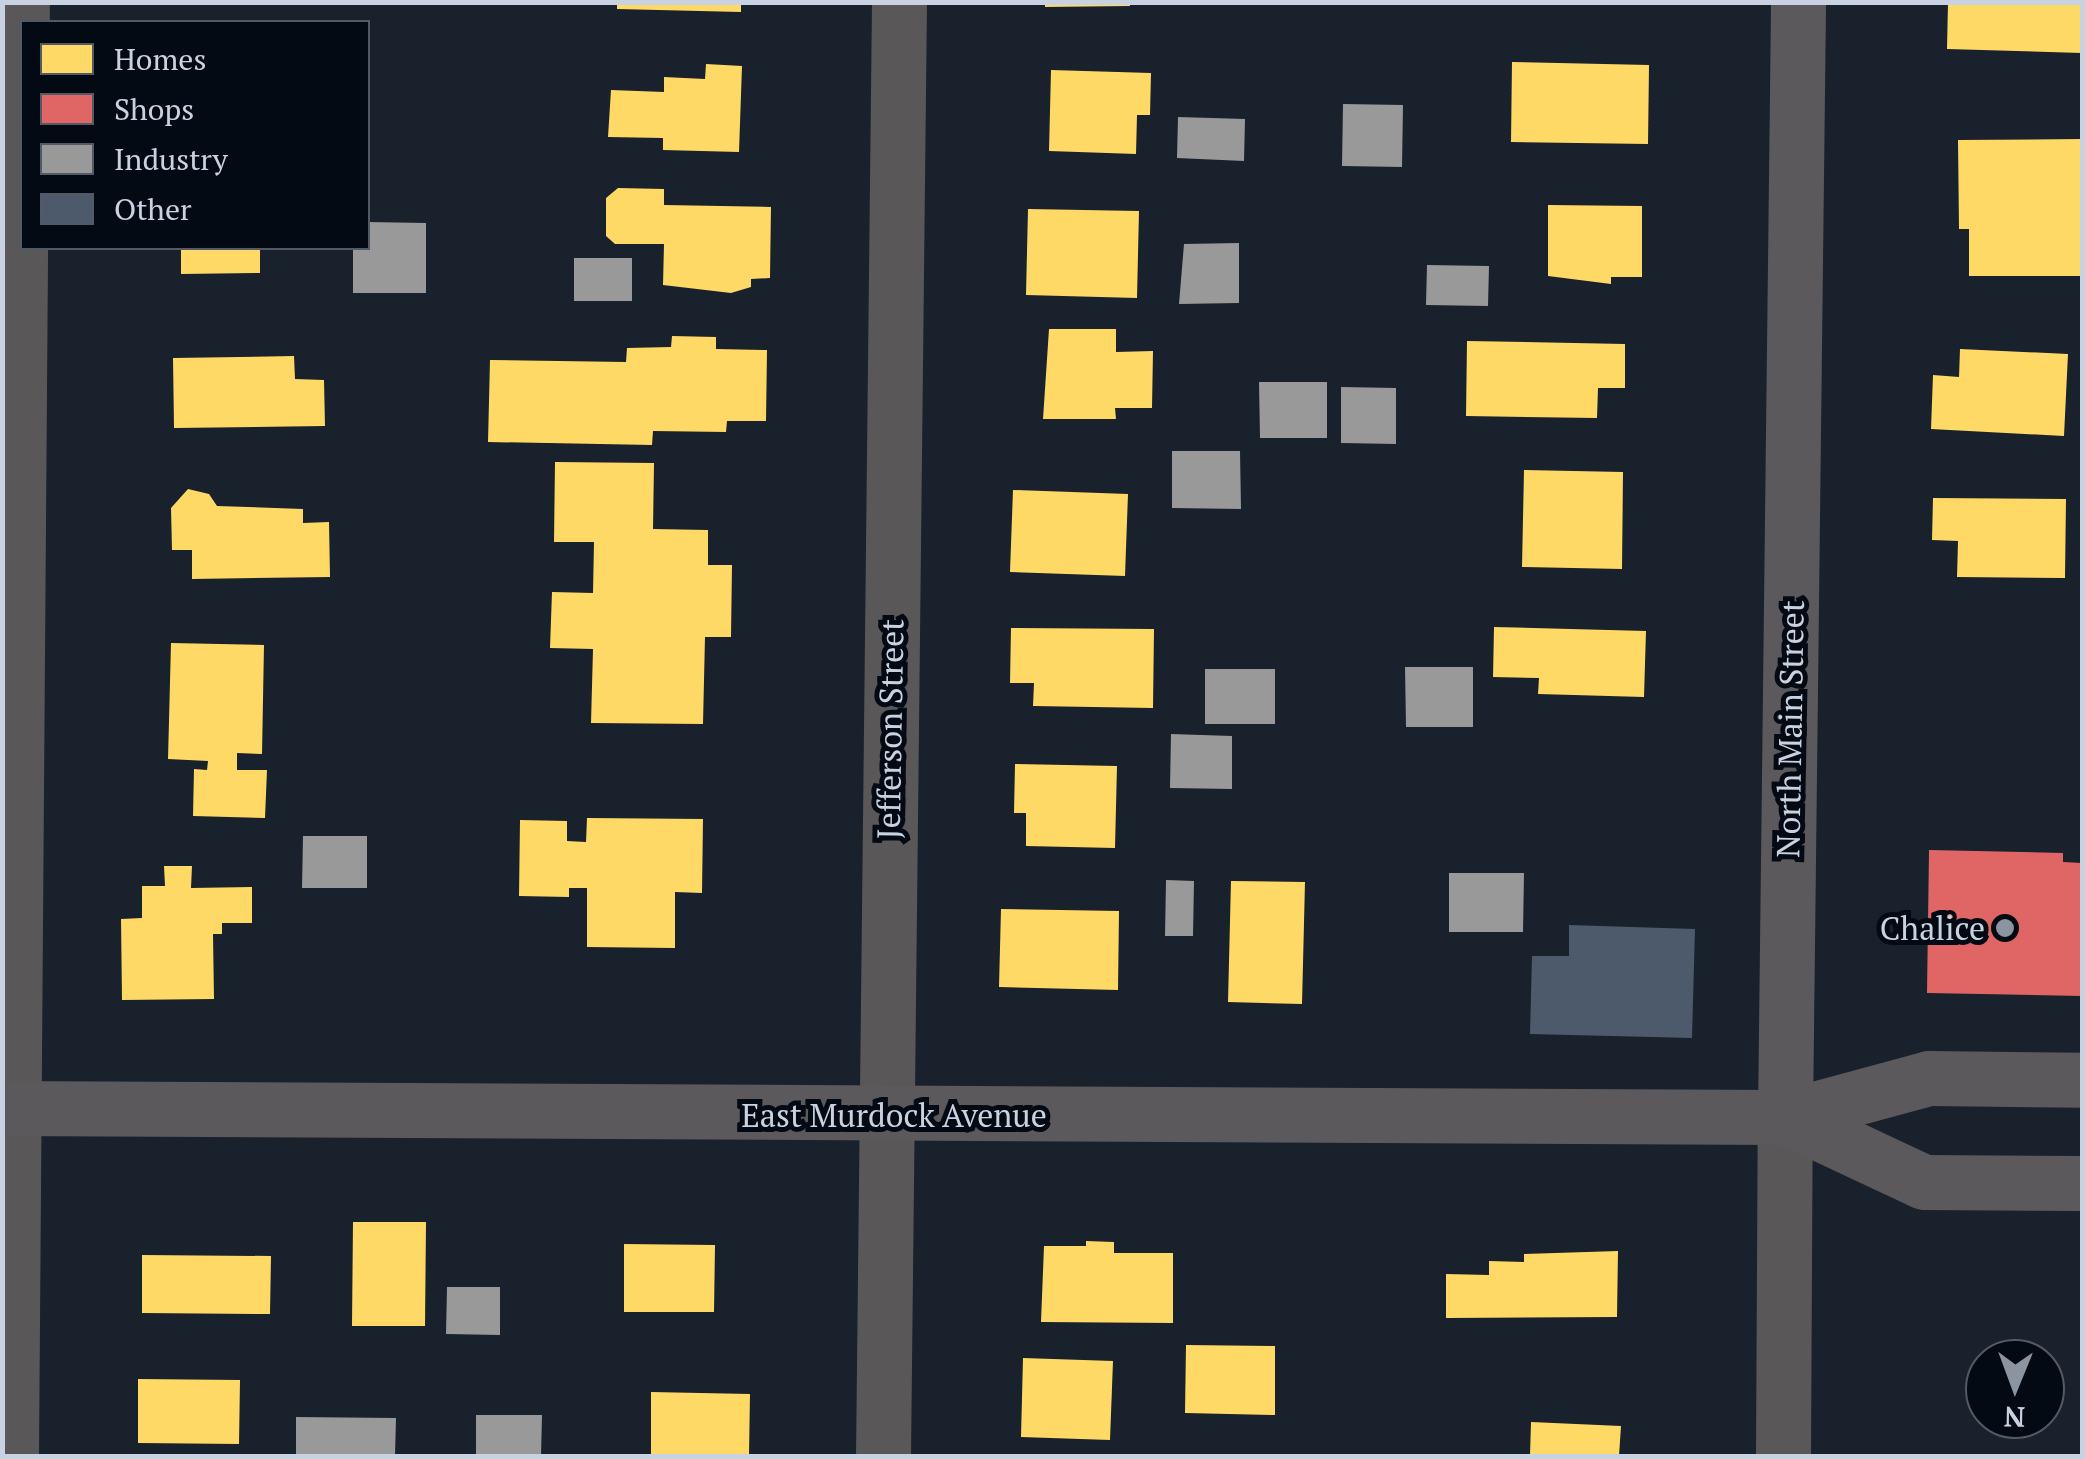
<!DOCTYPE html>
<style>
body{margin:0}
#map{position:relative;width:2085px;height:1459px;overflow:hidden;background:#19212c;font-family:"PT Serif",serif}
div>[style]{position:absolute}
.homes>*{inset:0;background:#ffd966}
.shops>*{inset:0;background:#e06666}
.industry>*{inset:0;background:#999}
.building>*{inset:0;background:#4c5a6c}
.minor>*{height:55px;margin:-27.5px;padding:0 27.5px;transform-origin:27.5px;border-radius:27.5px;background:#5a5758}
.secondary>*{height:55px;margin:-27.5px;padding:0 27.5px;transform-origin:27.5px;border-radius:27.5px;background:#5b595c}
.dots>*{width:28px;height:28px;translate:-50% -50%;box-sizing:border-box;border:5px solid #040a13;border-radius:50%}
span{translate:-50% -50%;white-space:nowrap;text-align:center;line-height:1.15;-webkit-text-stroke:10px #040a13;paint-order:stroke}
.street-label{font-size:32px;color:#c8d2e0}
.poi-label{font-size:32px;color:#c8d2e0}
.right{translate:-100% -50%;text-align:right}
.frame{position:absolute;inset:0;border:5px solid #c8d2e0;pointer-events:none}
.legend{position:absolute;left:20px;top:20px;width:350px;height:230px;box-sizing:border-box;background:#040a13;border:2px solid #525a65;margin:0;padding:12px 18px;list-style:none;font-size:30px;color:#c8d2e0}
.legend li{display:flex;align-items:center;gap:20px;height:50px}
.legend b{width:50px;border:2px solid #525a65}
.north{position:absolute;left:1965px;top:1339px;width:100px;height:100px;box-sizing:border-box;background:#040a13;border:2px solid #525a65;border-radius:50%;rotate:181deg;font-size:28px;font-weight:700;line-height:40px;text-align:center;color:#c8d2e0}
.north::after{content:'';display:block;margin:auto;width:35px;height:45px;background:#8b94a1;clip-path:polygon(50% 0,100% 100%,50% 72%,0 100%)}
</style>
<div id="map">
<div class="homes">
<div style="clip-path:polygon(617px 2px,741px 2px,741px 12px,617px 9px)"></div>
<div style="clip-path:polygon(1045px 2px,1130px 2px,1130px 6px,1045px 7px)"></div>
<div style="clip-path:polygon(1948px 3px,2082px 3px,2082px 53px,1947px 49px)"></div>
<div style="clip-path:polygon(1512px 62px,1649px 65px,1648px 144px,1511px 142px)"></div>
<div style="clip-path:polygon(706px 64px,742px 66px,739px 152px,663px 150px,663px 138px,608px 137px,611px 90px,664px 92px,664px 77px,705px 79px)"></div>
<div style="clip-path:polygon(1051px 70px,1151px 73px,1150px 115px,1137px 115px,1136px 154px,1049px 151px)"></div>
<div style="clip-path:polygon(2082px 139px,2082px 276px,1969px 276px,1969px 229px,1959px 229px,1958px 140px)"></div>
<div style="clip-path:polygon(618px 188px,664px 189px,664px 205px,771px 207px,770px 278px,751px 279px,751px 287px,731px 293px,663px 285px,664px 244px,615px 244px,606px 236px,606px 198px)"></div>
<div style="clip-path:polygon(1548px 205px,1642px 206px,1642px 277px,1611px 277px,1611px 284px,1548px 276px)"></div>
<div style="clip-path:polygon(1028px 209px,1139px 211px,1137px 298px,1026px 295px)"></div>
<div style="clip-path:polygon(181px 248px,260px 248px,260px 273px,181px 274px)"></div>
<div style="clip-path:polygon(1049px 329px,1116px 329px,1116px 352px,1153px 351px,1152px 408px,1115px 408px,1116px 419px,1043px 419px)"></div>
<div style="clip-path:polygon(672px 336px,716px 337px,716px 349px,767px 350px,766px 421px,727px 421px,726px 432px,653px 431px,652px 445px,488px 442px,490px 360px,626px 362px,627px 348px,671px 347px)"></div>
<div style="clip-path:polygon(1467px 341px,1625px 344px,1625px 388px,1598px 388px,1597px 418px,1466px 416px)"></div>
<div style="clip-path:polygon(1960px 349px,2068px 354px,2064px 436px,1931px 429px,1933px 375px,1959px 377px)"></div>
<div style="clip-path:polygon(294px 356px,295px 379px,324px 380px,325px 426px,174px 428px,173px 358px)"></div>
<div style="clip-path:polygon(555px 462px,654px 463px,653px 529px,708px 530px,708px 565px,732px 565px,731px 637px,705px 637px,703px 724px,591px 723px,593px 649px,550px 648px,552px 592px,593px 593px,594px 542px,554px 542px)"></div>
<div style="clip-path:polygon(1524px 470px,1623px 472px,1622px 569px,1522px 567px)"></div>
<div style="clip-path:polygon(188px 489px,209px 494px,217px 506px,303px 509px,303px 523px,329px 522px,330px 577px,192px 579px,192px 550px,172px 550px,171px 508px)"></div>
<div style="clip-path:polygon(1013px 490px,1128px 494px,1125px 576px,1010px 572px)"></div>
<div style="clip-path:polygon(1933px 498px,2066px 499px,2065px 578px,1957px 577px,1958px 541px,1932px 540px)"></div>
<div style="clip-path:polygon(1494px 627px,1646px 631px,1644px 697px,1538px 694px,1539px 678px,1493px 677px)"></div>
<div style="clip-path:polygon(1011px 628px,1154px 629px,1153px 708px,1033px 706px,1034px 683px,1010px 683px)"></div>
<div style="clip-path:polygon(171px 643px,264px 645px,262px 754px,237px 753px,237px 770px,267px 770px,265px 818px,193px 816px,194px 769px,207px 770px,208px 761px,168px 759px)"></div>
<div style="clip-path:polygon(1015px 764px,1117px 766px,1115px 848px,1026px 846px,1026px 813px,1014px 813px)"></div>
<div style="clip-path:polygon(587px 818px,703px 819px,702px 893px,675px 892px,675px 948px,587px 947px,587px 888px,569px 888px,569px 897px,519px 896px,520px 820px,567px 821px,567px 841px,586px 842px)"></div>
<div style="clip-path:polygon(164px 866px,192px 866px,191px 888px,252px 887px,252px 923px,222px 923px,222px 934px,213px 934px,214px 999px,122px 1000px,121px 919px,142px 918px,142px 886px,165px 886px)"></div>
<div style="clip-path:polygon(1231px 881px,1305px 882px,1302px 1004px,1228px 1002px)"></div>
<div style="clip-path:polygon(1001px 909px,1119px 911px,1118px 990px,999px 987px)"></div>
<div style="clip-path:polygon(353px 1222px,426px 1222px,425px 1326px,352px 1326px)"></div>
<div style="clip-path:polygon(1086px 1241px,1114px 1242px,1114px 1253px,1173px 1253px,1173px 1323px,1041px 1322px,1044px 1246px,1086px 1246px)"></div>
<div style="clip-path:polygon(624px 1244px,715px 1245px,714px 1312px,624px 1312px)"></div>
<div style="clip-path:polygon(1618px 1251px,1617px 1317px,1446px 1318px,1446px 1274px,1489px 1275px,1489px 1261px,1524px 1262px,1524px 1254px)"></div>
<div style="clip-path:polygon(142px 1255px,271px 1256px,270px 1314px,142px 1313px)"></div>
<div style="clip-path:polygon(1186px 1345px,1275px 1346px,1275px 1415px,1185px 1413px)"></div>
<div style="clip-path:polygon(1023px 1358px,1113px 1361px,1110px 1440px,1021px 1437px)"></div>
<div style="clip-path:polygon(138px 1379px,240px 1380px,239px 1444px,138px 1443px)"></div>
<div style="clip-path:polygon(651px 1392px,750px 1394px,749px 1455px,651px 1454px)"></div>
<div style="clip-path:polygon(1531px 1422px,1621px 1426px,1619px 1456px,1530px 1456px)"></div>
</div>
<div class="shops">
<div style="clip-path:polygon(1929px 850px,2063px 853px,2063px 862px,2082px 863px,2082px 996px,1927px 993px)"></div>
</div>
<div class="industry">
<div style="clip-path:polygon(1343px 104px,1403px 105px,1402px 167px,1342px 166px)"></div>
<div style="clip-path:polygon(1178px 117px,1245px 119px,1244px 161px,1177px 158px)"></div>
<div style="clip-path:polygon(368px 222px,426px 223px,426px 293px,353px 293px,353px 248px,368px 248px)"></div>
<div style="clip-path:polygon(1239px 243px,1239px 303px,1179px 304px,1184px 244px)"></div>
<div style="clip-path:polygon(574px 258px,632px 258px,632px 301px,574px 301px)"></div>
<div style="clip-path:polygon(1427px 265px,1489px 266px,1488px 306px,1426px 305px)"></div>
<div style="clip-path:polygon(1259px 382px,1327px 382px,1327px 438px,1260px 438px)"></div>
<div style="clip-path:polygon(1341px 387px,1396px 388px,1396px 444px,1341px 443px)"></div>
<div style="clip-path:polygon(1172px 451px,1240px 451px,1241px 509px,1172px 508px)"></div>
<div style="clip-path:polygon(1405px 667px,1473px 667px,1473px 727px,1406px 727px)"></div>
<div style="clip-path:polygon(1205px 669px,1275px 669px,1275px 724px,1205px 724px)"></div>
<div style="clip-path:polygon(1171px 734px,1232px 736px,1232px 789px,1170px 788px)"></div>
<div style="clip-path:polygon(303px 836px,367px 836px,367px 888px,302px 888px)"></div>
<div style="clip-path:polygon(1449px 873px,1524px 873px,1523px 932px,1449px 932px)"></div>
<div style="clip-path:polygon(1166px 880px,1194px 881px,1193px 936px,1165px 936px)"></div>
<div style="clip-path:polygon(447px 1287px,500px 1287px,500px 1335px,446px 1334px)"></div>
<div style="clip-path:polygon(476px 1415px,542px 1415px,541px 1456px,476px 1456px)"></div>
<div style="clip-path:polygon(296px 1417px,396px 1418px,395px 1456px,296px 1456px)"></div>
</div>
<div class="building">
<div style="clip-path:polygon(1569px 925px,1695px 929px,1692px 1038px,1530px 1034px,1532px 956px,1569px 956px)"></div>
</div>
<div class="minor">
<div style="left:11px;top:1456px;width:1454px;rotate:-89.57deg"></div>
<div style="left:883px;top:1456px;width:1454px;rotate:-89.37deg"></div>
<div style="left:1783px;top:1456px;width:339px;rotate:-89.7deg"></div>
</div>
<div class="secondary">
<div style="left:2px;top:1108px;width:1783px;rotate:0.29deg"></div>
<div style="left:1785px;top:1117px;width:149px;rotate:-15.2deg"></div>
<div style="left:1929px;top:1078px;width:153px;rotate:0.7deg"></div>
<div style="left:1785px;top:1117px;width:1115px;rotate:-89.33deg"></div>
<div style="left:1785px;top:1117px;width:153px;rotate:25.1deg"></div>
<div style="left:1924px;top:1182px;width:158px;rotate:0.4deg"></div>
</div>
<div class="dots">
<div style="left:2005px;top:928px;background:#8b94a1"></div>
</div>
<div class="street-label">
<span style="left:890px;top:729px;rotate:-89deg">Jefferson Street</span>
<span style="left:1790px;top:729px;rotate:-89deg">North Main Street</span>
<span style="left:894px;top:1115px">East Murdock Avenue</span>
</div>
<div class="poi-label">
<span class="right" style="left:1985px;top:928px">Chalice</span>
</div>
<div class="frame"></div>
<ul class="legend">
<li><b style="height:28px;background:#ffd966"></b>Homes</li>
<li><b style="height:28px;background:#e06666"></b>Shops</li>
<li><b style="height:28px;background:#999"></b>Industry</li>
<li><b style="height:28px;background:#4c5a6c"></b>Other</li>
</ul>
<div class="north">N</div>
</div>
